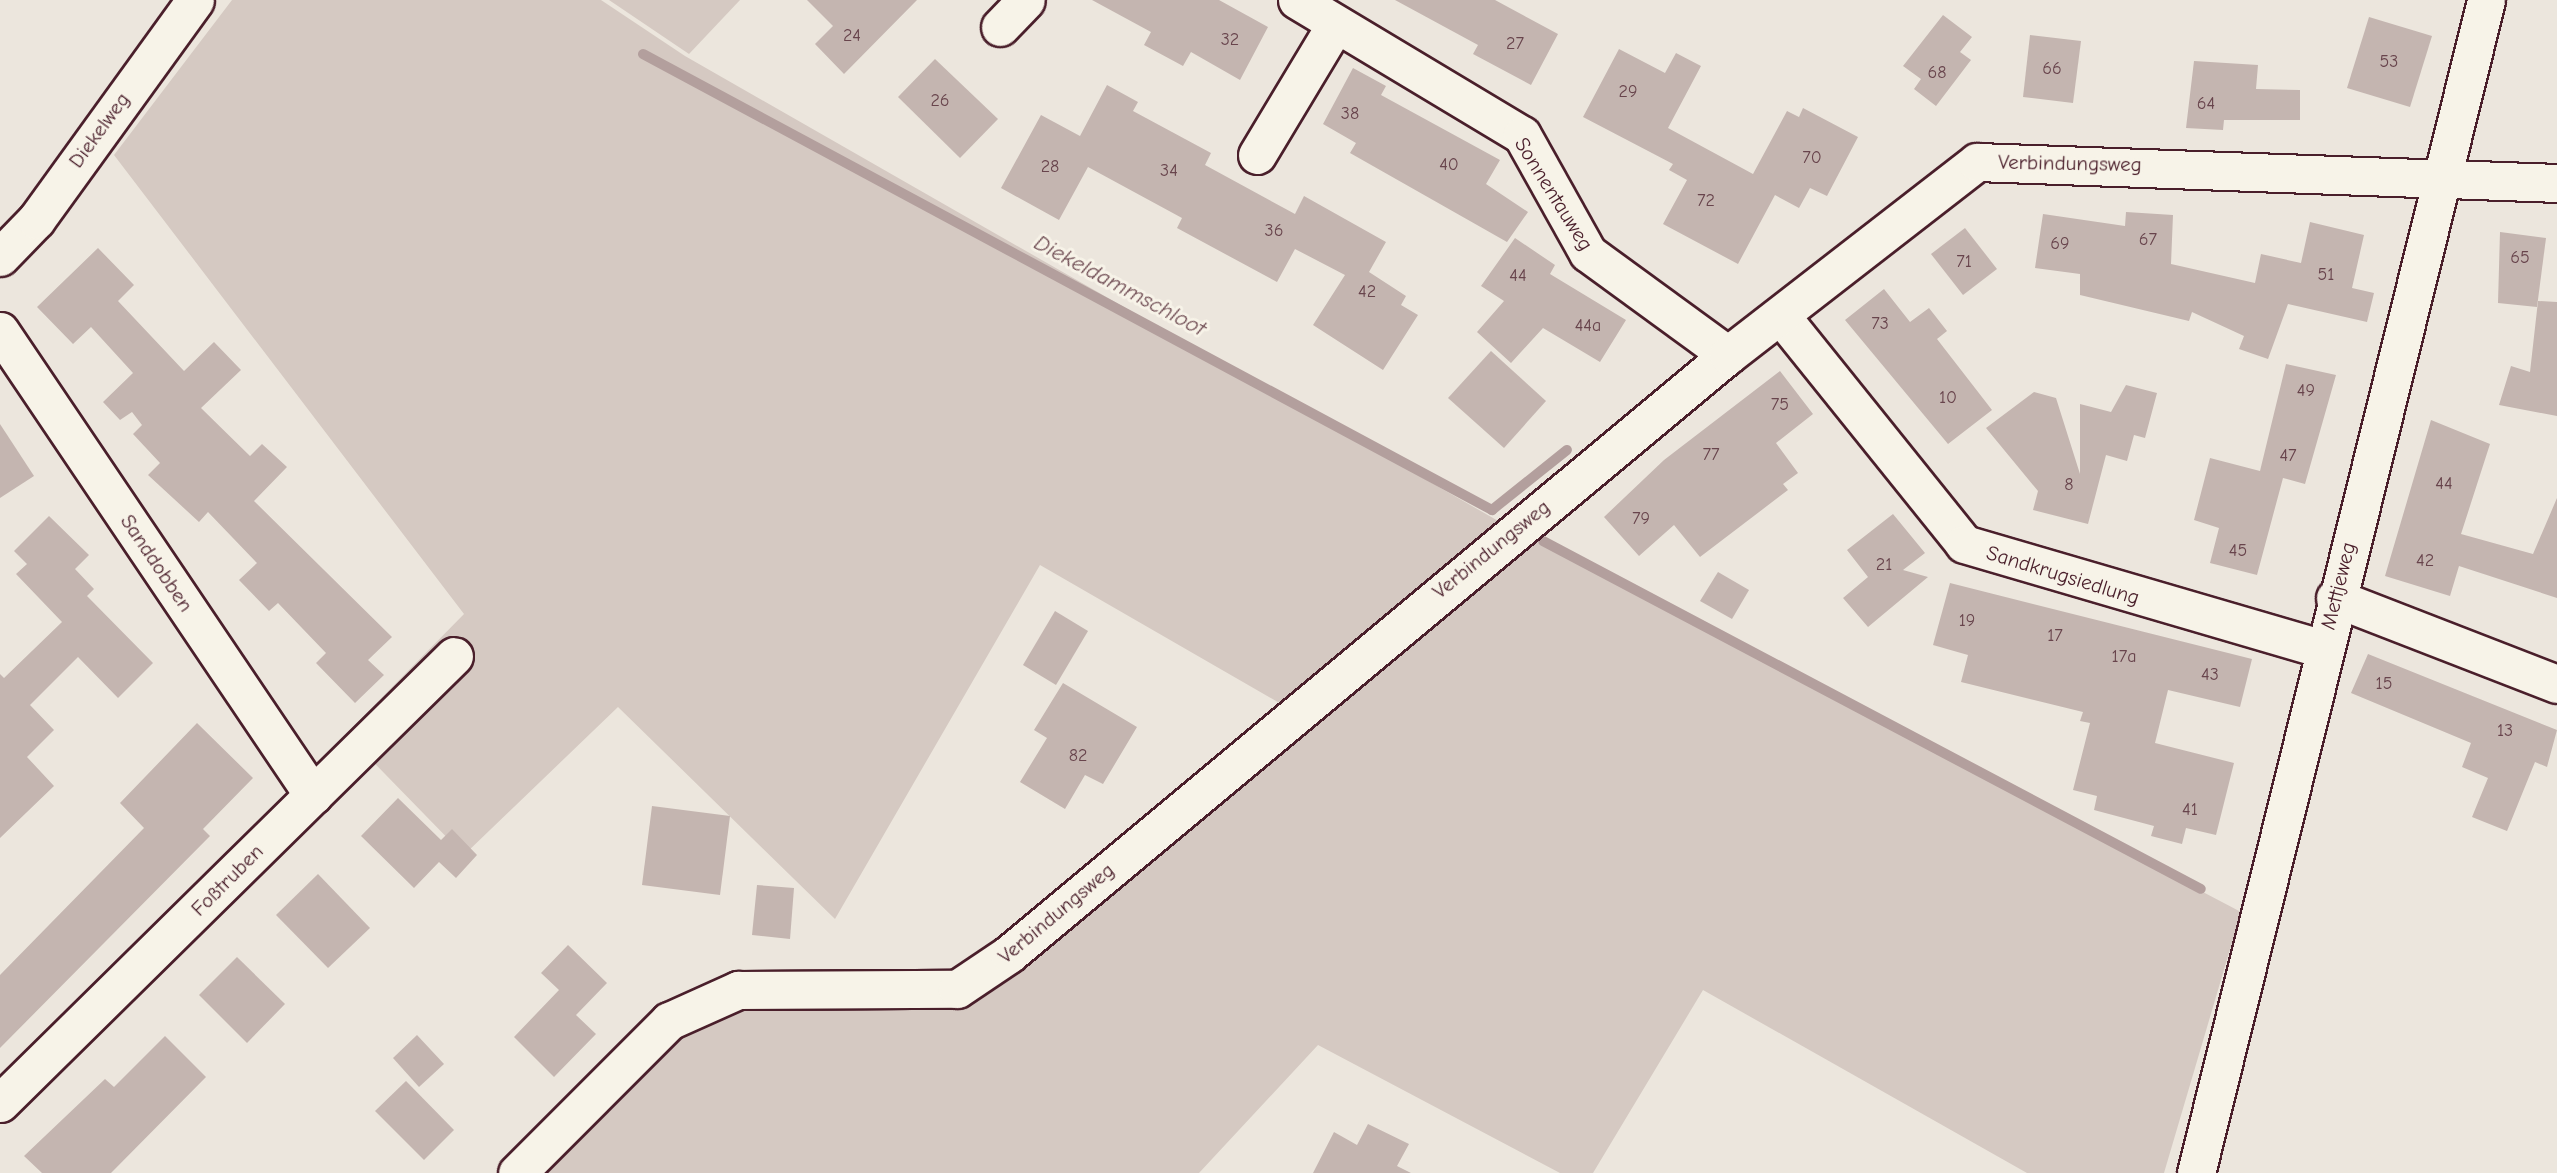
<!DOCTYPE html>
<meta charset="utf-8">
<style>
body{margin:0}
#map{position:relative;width:2557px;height:1173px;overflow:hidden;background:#ece6dd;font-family:"Comic Neue",sans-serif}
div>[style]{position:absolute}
.green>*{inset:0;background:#d5c9c2}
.stream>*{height:10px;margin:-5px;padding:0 5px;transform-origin:5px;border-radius:5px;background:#b39f9d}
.building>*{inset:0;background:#c4b5b0}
.roads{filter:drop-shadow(2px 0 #4a1f2b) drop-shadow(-2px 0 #4a1f2b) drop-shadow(0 2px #4a1f2b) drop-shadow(0 -2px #4a1f2b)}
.street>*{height:37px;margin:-18.5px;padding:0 18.5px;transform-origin:18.5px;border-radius:18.5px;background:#f7f3e8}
span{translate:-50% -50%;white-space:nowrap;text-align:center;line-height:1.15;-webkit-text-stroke:6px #f7f3e8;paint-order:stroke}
.number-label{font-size:18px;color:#68444c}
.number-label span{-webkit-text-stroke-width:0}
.street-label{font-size:21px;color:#4a1f2b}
.water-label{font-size:23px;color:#6f4c53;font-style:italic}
</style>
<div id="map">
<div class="green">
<div style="clip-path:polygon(232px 0,601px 0,685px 56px,1514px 530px,2241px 912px,2164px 1173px,2027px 1173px,1703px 990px,1593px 1173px,1560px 1173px,1318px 1045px,1199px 1173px,520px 1173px,669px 1021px,738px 990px,958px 989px,1295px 712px,1040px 565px,835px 919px,618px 707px,464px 855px,346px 734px,464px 614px,114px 155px)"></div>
<div style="clip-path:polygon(609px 0,740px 0,689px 54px)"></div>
</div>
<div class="stream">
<div style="left:643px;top:54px;width:964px;rotate:28.24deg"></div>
<div style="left:1492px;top:510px;width:96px;rotate:-38.7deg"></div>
<div style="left:1543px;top:541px;width:744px;rotate:27.87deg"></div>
</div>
<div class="building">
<div style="clip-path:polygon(807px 0,917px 0,844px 74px,815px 44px,833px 26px)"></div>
<div style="clip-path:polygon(1092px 0,1219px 0,1268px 27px,1240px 80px,1191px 52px,1183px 66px,1144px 45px,1151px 32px)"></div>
<div style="clip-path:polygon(1395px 0,1495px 0,1558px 34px,1531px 85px,1473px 54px,1478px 45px)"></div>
<div style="clip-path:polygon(1943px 15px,1972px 37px,1960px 52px,1971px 60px,1936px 106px,1914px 89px,1921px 79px,1903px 66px)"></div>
<div style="clip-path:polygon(2369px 17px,2432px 36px,2410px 107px,2347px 88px)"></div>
<div style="clip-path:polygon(2030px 35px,2081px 41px,2073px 103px,2023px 97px)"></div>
<div style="clip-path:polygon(1619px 49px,1665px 73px,1676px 53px,1701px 66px,1668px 128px,1753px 174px,1787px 111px,1799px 117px,1803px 108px,1858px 137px,1827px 196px,1810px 188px,1799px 208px,1775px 195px,1738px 264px,1663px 224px,1687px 180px,1669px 170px,1673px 164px,1583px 117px)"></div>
<div style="clip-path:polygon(935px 59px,998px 119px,960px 158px,898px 97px)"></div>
<div style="clip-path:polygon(2194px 61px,2258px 65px,2256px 89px,2300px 90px,2300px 120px,2224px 120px,2223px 130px,2186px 128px)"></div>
<div style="clip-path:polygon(1353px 68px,1386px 86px,1381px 95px,1500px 160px,1486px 184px,1528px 212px,1507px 242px,1350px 153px,1356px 143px,1323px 124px)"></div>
<div style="clip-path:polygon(1107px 85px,1138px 102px,1133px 111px,1211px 153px,1205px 165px,1295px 214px,1304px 196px,1386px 242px,1369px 272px,1406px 296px,1401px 305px,1418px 315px,1383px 370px,1313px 325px,1345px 275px,1295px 249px,1277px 282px,1177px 228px,1182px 218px,1088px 167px,1059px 220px,1001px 188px,1041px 115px,1080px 136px)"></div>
<div style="clip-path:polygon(2126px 212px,2173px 215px,2171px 264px,2255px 283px,2261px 254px,2301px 263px,2310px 222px,2364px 235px,2352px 288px,2374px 293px,2367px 322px,2288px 304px,2268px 359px,2239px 349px,2244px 336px,2192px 312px,2189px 321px,2080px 295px,2080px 274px,2035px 268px,2043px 214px,2125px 226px)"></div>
<div style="clip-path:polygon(1965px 228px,1997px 269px,1963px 295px,1931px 254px)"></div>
<div style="clip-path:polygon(2500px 232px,2546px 238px,2537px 307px,2498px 303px)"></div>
<div style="clip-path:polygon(1515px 238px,1555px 265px,1550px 274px,1626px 320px,1600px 362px,1543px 328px,1511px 363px,1477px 332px,1504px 301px,1481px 286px)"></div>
<div style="clip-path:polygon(98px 248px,134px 285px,118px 301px,184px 371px,214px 342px,241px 370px,201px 408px,250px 456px,262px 444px,287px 467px,254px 501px,392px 637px,368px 660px,384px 675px,355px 703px,316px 663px,326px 653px,278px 603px,269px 611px,239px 580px,257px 563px,208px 512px,199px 522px,148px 475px,160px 463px,133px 434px,142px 425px,132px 412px,120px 420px,103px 402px,133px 373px,91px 327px,73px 344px,37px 307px)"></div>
<div style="clip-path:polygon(1884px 289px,1910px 322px,1929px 308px,1947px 331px,1937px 339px,1992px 410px,1948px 444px,1845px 320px)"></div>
<div style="clip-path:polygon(2538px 301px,2557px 302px,2557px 416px,2499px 405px,2511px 366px,2530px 372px)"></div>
<div style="clip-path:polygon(1491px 351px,1546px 401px,1504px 448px,1448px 398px)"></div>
<div style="clip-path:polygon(2286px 364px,2336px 375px,2305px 484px,2283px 478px,2257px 575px,2210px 563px,2219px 528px,2194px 520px,2210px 458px,2260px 471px)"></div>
<div style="clip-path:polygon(1780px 371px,1813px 414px,1776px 443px,1798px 473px,1783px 484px,1788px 490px,1700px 557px,1674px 525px,1639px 556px,1604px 517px,1664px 460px)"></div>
<div style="clip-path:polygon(2126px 385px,2157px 393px,2145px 438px,2134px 435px,2127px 461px,2106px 455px,2088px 524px,2033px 510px,2038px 491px,1986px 428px,2034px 392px,2056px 398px,2080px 474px,2080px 404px,2111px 412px)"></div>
<div style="clip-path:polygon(2431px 420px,2490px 444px,2461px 534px,2533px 554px,2557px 498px,2557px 598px,2459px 566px,2450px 596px,2385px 576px)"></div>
<div style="clip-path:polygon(0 424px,34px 476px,0 498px)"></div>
<div style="clip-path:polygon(1893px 514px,1925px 553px,1903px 570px,1928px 577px,1868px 627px,1843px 598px,1868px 577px,1847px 550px)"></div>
<div style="clip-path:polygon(49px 516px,89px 555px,75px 569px,94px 589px,87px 596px,153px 663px,118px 698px,78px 657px,30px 705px,54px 730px,27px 757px,54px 786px,0 838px,0 674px,4px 678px,62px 622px,16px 574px,27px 564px,14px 551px)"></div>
<div style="clip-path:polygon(1718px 572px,1749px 590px,1732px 619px,1700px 601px)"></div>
<div style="clip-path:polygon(1950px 583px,2252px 659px,2240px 707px,2168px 690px,2155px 743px,2234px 763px,2216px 835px,2186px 828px,2182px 844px,2151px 836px,2154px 826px,2094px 810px,2097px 796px,2073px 790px,2090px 723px,2080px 721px,2083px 712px,1961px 682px,1968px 655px,1933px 645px)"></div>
<div style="clip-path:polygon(1055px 611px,1088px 631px,1056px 685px,1023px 665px)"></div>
<div style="clip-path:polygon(2368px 654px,2557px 730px,2547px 767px,2535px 762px,2507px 831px,2472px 817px,2488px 778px,2462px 767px,2471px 743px,2351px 693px)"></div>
<div style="clip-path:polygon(1063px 683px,1137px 727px,1103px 784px,1085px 775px,1065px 809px,1020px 782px,1047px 738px,1034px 730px)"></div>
<div style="clip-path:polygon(197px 723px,253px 778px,203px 829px,210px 836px,0 1048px,0 975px,144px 828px,120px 803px)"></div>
<div style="clip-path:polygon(398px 798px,441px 840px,452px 829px,477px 855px,456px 878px,439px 862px,414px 888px,361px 836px)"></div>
<div style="clip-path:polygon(652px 806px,730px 816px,720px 895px,642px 885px)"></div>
<div style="clip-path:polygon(318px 874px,370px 928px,328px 968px,276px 915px)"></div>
<div style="clip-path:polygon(757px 885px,794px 888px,790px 939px,752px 935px)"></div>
<div style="clip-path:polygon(568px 945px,607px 983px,576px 1015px,596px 1034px,554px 1077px,514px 1037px,559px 990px,541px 973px)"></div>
<div style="clip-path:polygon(237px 957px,285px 1004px,247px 1043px,199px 995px)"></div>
<div style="clip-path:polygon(417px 1035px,444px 1064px,419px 1087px,393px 1058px)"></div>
<div style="clip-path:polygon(165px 1036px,206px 1077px,111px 1173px,42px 1173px,24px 1156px,105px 1079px,114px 1087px)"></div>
<div style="clip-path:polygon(406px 1081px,454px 1130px,424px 1160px,375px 1111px)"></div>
<div style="clip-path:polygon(1368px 1124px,1409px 1144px,1397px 1166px,1411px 1173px,1313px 1173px,1334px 1132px,1357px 1145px)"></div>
</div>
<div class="roads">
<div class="street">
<div style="left:1297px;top:0;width:262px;rotate:31deg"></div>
<div style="left:1522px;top:135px;width:135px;rotate:60.8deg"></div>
<div style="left:1588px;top:253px;width:173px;rotate:36.1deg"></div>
<div style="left:1000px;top:27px;width:37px;rotate:-46deg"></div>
<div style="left:1257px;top:155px;width:152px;rotate:-59deg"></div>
<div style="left:0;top:257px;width:52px;rotate:-45.8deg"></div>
<div style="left:36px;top:220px;width:271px;rotate:-54.1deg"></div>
<div style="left:1781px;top:316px;width:292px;rotate:51.2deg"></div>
<div style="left:1964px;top:544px;width:373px;rotate:16.3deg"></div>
<div style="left:0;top:331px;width:560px;rotate:56deg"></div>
<div style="left:2335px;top:598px;width:238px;rotate:21.2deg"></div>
<div style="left:0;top:1103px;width:637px;rotate:-44.55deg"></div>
<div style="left:517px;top:1173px;width:215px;rotate:-45deg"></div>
<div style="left:669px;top:1021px;width:76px;rotate:-24.2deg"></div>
<div style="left:738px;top:990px;width:219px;rotate:-0.3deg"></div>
<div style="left:957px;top:989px;width:63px;rotate:-33.9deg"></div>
<div style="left:1009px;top:954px;width:936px;rotate:-39.8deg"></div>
<div style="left:1728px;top:355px;width:315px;rotate:-37.8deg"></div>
<div style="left:1977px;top:162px;width:580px;rotate:2.07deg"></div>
<div style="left:2196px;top:1173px;width:1208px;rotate:-76.11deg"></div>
</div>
</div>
<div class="number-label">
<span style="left:852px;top:36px">24</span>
<span style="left:1230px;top:40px">32</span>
<span style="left:1515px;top:44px">27</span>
<span style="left:2389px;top:62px">53</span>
<span style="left:2052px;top:69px">66</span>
<span style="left:1937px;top:73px">68</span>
<span style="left:1628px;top:92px">29</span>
<span style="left:940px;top:101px">26</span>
<span style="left:2206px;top:104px">64</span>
<span style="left:1350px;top:114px">38</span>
<span style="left:1812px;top:158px">70</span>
<span style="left:1449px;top:165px">40</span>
<span style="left:1050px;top:167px">28</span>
<span style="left:1169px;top:171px">34</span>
<span style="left:1706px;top:201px">72</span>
<span style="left:1274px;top:231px">36</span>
<span style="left:2148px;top:240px">67</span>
<span style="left:2060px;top:244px">69</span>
<span style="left:2520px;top:258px">65</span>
<span style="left:1964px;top:262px">71</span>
<span style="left:2326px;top:275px">51</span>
<span style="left:1518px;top:276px">44</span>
<span style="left:1367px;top:292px">42</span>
<span style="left:1880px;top:324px">73</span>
<span style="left:1588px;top:326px">44a</span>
<span style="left:2306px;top:391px">49</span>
<span style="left:1948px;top:398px">10</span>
<span style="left:1780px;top:405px">75</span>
<span style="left:1711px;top:455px">77</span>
<span style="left:2288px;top:456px">47</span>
<span style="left:2444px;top:484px">44</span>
<span style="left:2069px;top:485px">8</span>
<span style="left:1641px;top:519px">79</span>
<span style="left:2238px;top:551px">45</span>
<span style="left:2425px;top:561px">42</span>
<span style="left:1884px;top:565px">21</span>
<span style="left:1967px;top:621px">19</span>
<span style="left:2055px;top:636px">17</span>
<span style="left:2124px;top:657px">17a</span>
<span style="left:2210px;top:675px">43</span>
<span style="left:2384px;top:684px">15</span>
<span style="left:2505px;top:731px">13</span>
<span style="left:1078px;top:756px">82</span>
<span style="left:2190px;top:810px">41</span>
</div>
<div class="street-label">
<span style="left:99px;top:130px;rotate:-54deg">Diekelweg</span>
<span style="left:2070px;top:163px;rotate:1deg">Verbindungsweg</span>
<span style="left:1554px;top:194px;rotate:58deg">Sonnentauweg</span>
<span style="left:1491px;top:549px;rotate:-39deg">Verbindungsweg</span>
<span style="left:157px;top:563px;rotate:56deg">Sanddobben</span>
<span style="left:2063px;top:575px;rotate:17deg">Sandkrugsiedlung</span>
<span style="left:2338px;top:586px;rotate:-76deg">Mettjeweg</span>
<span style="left:227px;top:880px;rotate:-45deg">Foßtruben</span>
<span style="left:1056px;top:913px;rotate:-40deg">Verbindungsweg</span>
</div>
<div class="water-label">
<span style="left:1120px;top:286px;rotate:28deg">Diekeldammschloot</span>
</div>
</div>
